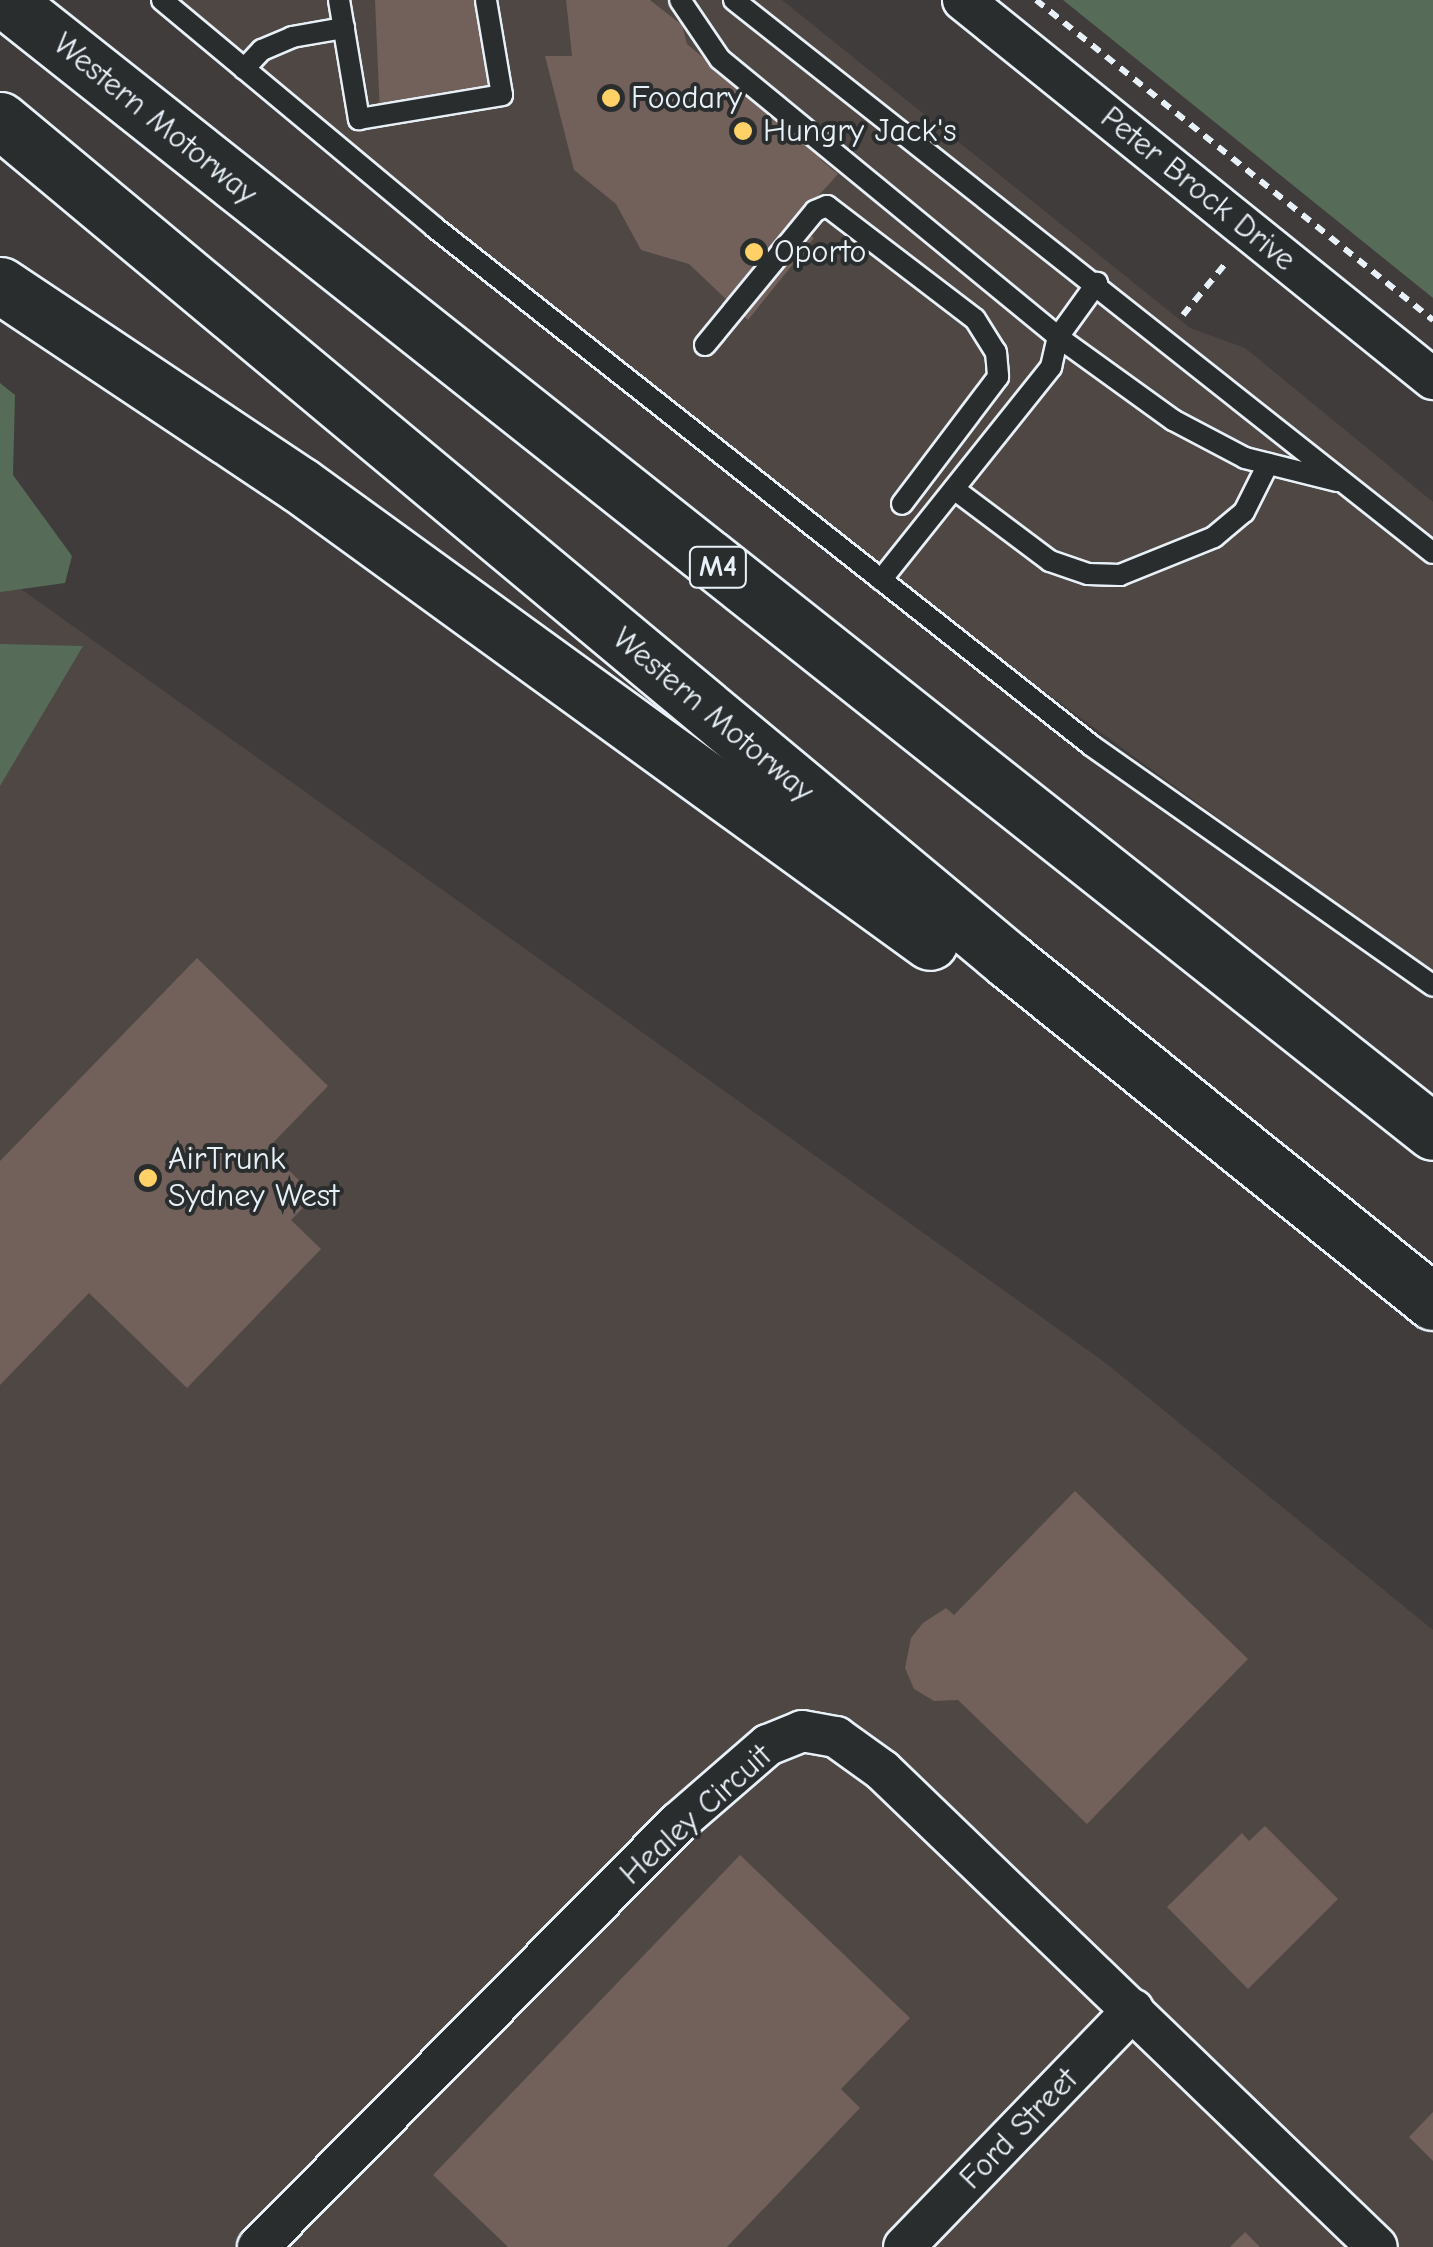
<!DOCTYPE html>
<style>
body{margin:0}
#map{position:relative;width:1433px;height:2247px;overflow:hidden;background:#403c3b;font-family:"Comic Neue",sans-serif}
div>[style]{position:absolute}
.built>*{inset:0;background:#4f4744}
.green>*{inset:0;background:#566c58}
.building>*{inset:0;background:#72605a}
.path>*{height:6px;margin-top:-3px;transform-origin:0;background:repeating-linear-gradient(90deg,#e8f1f8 0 10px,transparent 0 18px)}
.roads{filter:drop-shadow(2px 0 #e8f1f8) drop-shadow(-2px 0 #e8f1f8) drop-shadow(0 2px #e8f1f8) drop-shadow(0 -2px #e8f1f8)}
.service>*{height:20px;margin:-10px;padding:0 10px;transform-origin:10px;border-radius:10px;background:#2a2d2e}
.minor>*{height:40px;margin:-20px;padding:0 20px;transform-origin:20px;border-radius:20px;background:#2a2d2e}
.motorway>*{height:55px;margin:-27.5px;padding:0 27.5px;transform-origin:27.5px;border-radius:27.5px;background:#2a2d2e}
.dots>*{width:28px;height:28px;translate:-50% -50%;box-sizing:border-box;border:5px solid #2a2d2e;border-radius:50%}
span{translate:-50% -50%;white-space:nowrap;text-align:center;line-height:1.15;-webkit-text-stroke:8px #2a2d2e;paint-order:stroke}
.shield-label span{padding:2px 8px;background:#2a2d2e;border:2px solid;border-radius:8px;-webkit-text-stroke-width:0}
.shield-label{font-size:30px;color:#e8f1f8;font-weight:700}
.poi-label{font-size:32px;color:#e8f1f8}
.left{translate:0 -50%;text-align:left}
.street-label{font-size:32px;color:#e8f1f8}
</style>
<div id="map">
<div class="built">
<div style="clip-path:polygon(178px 0,782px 0,1190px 328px,1245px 348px,1433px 502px,1433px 974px,982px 646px,375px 165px)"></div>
<div style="clip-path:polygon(0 574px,1107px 1364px,1433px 1630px,1433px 2247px,0 2247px)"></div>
</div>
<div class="green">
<div style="clip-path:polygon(1063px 0,1433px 0,1433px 298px)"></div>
<div style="clip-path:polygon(0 383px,15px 395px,13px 475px,72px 556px,65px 583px,0 592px)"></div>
<div style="clip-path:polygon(0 644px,83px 646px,0 786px)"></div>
</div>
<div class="building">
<div style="clip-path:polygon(375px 0,475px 0,495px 102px,380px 116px)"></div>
<div style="clip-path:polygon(566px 0,650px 0,682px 25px,687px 44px,712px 65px,754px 71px,787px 97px,821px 160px,838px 174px,794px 223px,814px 238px,748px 320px,689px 264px,641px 250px,616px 204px,574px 170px,545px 56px,572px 56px)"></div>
<div style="clip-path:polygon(197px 958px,328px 1086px,267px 1149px,315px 1196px,291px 1220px,321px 1249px,187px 1388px,89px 1293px,0 1385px,0 1161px)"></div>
<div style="clip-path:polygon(1075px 1491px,1248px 1659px,1087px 1824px,958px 1700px,934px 1701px,914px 1689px,905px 1668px,911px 1638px,923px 1623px,946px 1608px,954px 1615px)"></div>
<div style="clip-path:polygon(1265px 1826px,1338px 1899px,1248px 1989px,1167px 1907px,1242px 1833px,1249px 1841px)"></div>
<div style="clip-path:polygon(740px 1855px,910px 2018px,841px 2089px,860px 2108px,727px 2247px,508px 2247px,433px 2175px)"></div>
<div style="clip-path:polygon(1433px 2112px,1433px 2161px,1409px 2137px)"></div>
<div style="clip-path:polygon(1245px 2232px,1260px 2247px,1230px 2247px)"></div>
</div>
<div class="path">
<div style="left:1036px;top:0;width:510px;rotate:38.87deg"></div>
<div style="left:1183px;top:315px;width:66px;rotate:-50.5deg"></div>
</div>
<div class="roads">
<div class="service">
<div style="left:162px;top:0;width:354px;rotate:39.8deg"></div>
<div style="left:434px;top:227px;width:838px;rotate:38.26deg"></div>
<div style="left:1092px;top:746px;width:417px;rotate:35.1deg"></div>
<div style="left:339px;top:0;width:121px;rotate:80.5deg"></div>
<div style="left:359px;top:119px;width:145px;rotate:-9.5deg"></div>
<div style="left:502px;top:95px;width:96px;rotate:-99.6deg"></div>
<div style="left:680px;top:0;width:71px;rotate:55.9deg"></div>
<div style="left:720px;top:59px;width:438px;rotate:39.4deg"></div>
<div style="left:1058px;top:337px;width:142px;rotate:35.8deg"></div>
<div style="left:1173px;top:420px;width:81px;rotate:27.8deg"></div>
<div style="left:1245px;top:458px;width:95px;rotate:14deg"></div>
<div style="left:734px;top:0;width:891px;rotate:38.35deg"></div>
<div style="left:244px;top:69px;width:26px;rotate:-47deg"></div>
<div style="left:262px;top:50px;width:33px;rotate:-23deg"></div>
<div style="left:292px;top:37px;width:53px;rotate:-9.8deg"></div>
<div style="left:705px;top:345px;width:173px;rotate:-50.6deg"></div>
<div style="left:815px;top:211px;width:13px;rotate:-23deg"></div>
<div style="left:827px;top:206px;width:186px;rotate:37.4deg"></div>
<div style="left:975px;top:319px;width:39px;rotate:58deg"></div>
<div style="left:996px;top:352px;width:25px;rotate:85deg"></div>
<div style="left:998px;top:377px;width:159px;rotate:127.1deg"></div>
<div style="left:954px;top:489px;width:120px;rotate:36.9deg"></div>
<div style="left:1050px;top:561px;width:40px;rotate:18.9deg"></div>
<div style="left:1088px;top:574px;width:32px;rotate:2deg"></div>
<div style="left:1120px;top:575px;width:101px;rotate:-22deg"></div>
<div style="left:1214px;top:537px;width:39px;rotate:-40deg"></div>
<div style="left:1244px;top:512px;width:54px;rotate:-63.4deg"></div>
<div style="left:881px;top:580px;width:273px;rotate:-51.4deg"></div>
<div style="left:1051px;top:367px;width:31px;rotate:-77deg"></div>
<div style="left:1058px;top:337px;width:67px;rotate:-54.2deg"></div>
</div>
<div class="minor">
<div style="left:963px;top:0;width:604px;rotate:38.88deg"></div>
<div style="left:258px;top:2247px;width:598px;rotate:-45.27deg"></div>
<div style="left:679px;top:1822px;width:118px;rotate:-40.9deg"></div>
<div style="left:768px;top:1745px;width:37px;rotate:-22deg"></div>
<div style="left:802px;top:1731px;width:35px;rotate:10deg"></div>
<div style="left:836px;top:1737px;width:57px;rotate:35.7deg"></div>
<div style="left:882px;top:1770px;width:687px;rotate:43.94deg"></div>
<div style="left:904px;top:2247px;width:330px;rotate:-46deg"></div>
</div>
<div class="motorway">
<div style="left:5px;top:0;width:1822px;rotate:38.4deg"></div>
<div style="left:0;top:120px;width:1314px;rotate:39.81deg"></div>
<div style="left:1009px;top:961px;width:544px;rotate:38.81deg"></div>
<div style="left:0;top:285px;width:361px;rotate:33.7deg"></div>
<div style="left:300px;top:485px;width:778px;rotate:35.96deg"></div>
</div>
</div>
<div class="dots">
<div style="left:611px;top:98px;background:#ffd166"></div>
<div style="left:743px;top:131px;background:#ffd166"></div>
<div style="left:754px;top:252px;background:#ffd166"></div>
<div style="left:148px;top:1178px;background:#ffd166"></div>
</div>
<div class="shield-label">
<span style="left:718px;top:567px">M4</span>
</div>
<div class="poi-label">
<span class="left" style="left:631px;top:98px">Foodary</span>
<span class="left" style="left:763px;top:131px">Hungry Jack's</span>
<span class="left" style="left:774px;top:252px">Oporto</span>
<span class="left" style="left:168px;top:1178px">AirTrunk<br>Sydney West</span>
</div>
<div class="street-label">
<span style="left:155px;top:119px;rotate:39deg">Western Motorway</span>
<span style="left:1198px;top:189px;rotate:39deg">Peter Brock Drive</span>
<span style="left:713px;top:715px;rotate:40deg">Western Motorway</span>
<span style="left:696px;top:1815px;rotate:-42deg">Healey Circuit</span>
<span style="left:1019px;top:2129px;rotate:-46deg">Ford Street</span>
</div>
</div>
